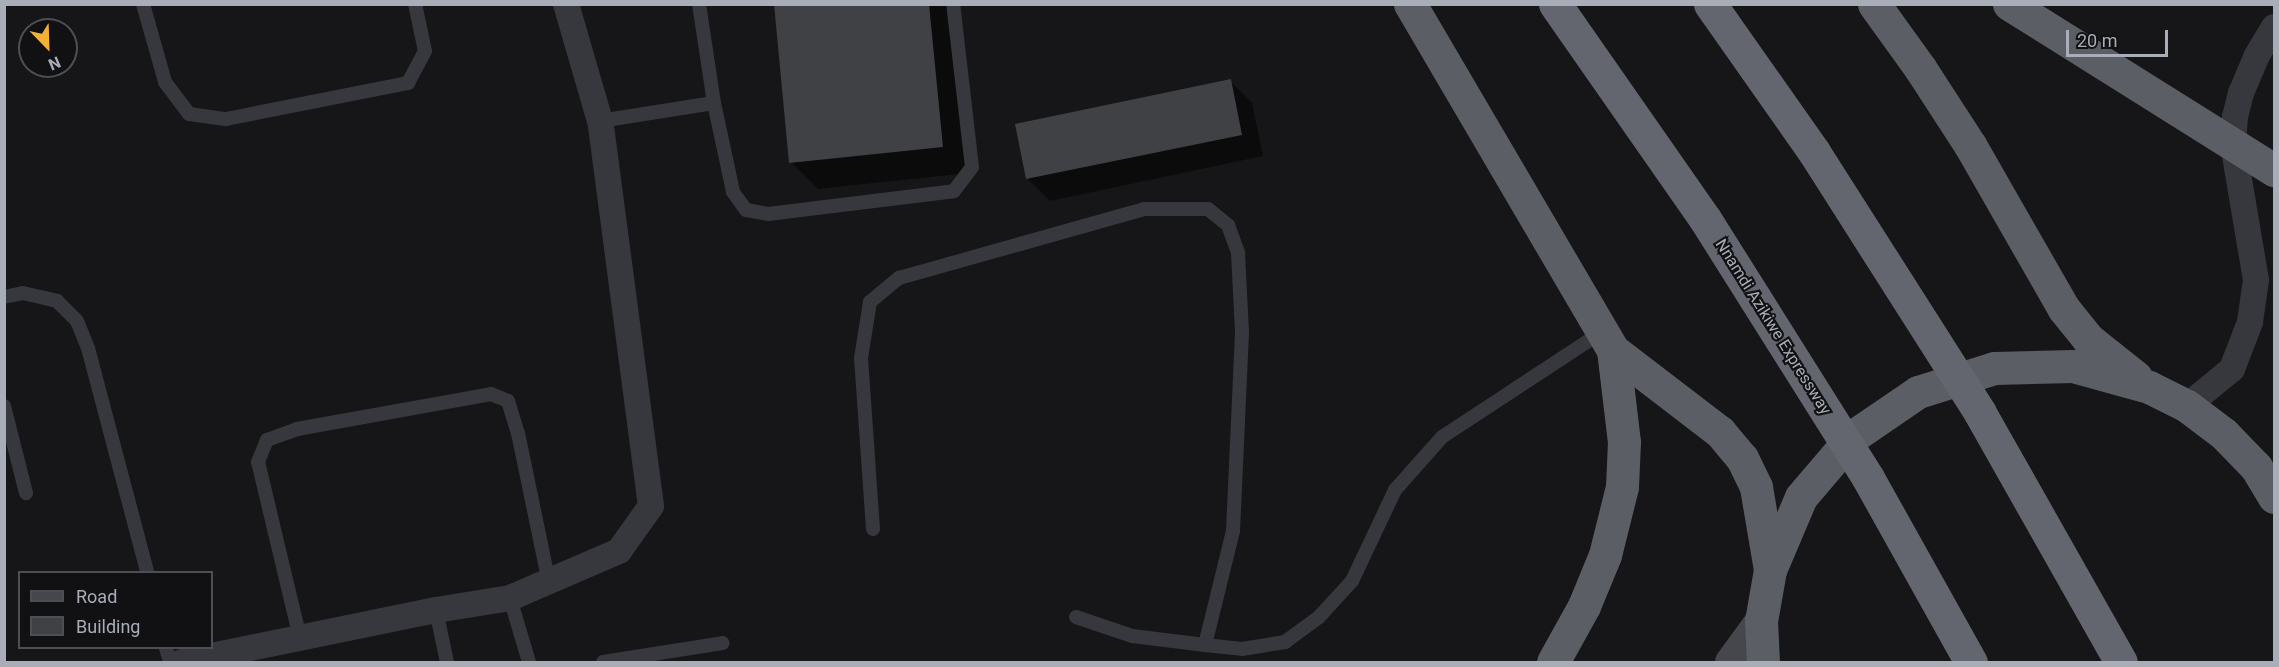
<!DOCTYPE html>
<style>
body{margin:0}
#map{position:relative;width:2279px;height:667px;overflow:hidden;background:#161618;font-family:Roboto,sans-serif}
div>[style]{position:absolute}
.shadow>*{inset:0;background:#0007}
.building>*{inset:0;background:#404145}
.service>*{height:14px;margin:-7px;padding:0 7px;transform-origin:7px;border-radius:7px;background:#37383d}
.minor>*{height:26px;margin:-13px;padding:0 13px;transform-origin:13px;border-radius:13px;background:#37383d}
.secondary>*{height:33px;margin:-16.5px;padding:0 16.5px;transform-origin:16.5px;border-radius:16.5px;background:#45474d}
.trunk>*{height:33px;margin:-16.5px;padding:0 16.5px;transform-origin:16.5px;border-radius:16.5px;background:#5b5e65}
.motorway>*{height:33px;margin:-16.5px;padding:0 16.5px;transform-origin:16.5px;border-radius:16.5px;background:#63666e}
.motorway-bridge>*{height:33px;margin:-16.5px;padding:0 16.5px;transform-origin:16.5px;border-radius:16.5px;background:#63666e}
span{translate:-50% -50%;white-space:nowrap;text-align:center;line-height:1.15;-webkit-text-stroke:4.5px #111113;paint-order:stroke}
.street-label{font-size:16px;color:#a8adb8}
.frame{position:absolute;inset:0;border:6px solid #a8adb8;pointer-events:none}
.legend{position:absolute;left:18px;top:571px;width:195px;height:78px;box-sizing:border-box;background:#111113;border:2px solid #4d4f55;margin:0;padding:8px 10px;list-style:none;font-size:18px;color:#a8adb8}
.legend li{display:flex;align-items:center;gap:12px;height:30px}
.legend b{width:30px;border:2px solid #4d4f55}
.north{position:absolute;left:18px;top:18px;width:60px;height:60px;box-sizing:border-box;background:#111113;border:2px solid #4d4f55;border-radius:50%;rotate:157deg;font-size:16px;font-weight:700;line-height:24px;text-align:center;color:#a8adb8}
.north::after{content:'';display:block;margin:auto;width:21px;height:27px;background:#f2b134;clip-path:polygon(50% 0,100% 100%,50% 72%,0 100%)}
.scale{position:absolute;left:2066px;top:30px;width:102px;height:27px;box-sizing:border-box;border:3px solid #a8adb8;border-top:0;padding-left:8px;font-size:18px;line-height:21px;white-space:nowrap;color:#a8adb8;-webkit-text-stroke:4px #111113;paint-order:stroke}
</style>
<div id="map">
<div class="shadow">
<div style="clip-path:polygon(775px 4px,952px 4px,969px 173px,818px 189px,791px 162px)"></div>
<div style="clip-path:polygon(1230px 81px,1252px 103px,1263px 156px,1050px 201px,1028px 179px)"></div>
</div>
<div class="building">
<div style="clip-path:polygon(774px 4px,929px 4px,943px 147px,789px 163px)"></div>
<div style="clip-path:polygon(1231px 79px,1242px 135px,1026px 179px,1015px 124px)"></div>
</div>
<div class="service">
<div style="left:143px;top:4px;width:81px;rotate:74.2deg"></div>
<div style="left:165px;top:82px;width:40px;rotate:53deg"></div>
<div style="left:189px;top:114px;width:37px;rotate:8deg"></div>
<div style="left:226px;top:119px;width:186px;rotate:-11.2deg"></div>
<div style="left:408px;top:83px;width:36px;rotate:-62deg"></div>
<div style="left:425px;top:51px;width:48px;rotate:-102deg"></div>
<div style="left:699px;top:4px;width:100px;rotate:81.4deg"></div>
<div style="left:600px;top:121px;width:115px;rotate:-9deg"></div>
<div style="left:714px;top:103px;width:91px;rotate:77.9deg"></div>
<div style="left:733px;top:192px;width:22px;rotate:54deg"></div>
<div style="left:746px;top:210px;width:22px;rotate:10deg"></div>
<div style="left:768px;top:214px;width:187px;rotate:-7deg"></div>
<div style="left:954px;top:191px;width:30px;rotate:-53deg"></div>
<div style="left:972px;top:167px;width:164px;rotate:-96.6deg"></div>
<div style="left:4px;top:297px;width:19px;rotate:-12deg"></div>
<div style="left:23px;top:293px;width:35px;rotate:13deg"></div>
<div style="left:57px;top:301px;width:28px;rotate:45deg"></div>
<div style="left:77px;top:321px;width:29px;rotate:68deg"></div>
<div style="left:88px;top:348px;width:232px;rotate:75.2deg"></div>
<div style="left:4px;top:406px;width:90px;rotate:75.8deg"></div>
<div style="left:873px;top:529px;width:171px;rotate:-94deg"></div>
<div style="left:861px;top:358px;width:57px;rotate:-80.9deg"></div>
<div style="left:870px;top:302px;width:38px;rotate:-40deg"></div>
<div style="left:899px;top:278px;width:255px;rotate:-15.7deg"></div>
<div style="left:1144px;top:209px;width:64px"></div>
<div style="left:1208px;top:209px;width:26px;rotate:39deg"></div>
<div style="left:1228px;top:225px;width:30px;rotate:70deg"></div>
<div style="left:1238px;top:253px;width:80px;rotate:87.1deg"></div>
<div style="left:1242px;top:333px;width:198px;rotate:92.6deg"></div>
<div style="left:1233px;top:531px;width:117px;rotate:103.8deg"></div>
<div style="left:510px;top:598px;width:67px;rotate:73.5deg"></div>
<div style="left:436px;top:610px;width:53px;rotate:78.1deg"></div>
<div style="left:1076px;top:617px;width:59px;rotate:18.7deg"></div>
<div style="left:1132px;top:636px;width:74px;rotate:7deg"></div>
<div style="left:1205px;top:645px;width:37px;rotate:6deg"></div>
<div style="left:1242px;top:649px;width:44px;rotate:-9.2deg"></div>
<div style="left:1285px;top:642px;width:42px;rotate:-36.3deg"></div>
<div style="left:1319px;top:617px;width:49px;rotate:-47.5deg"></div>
<div style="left:1352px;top:581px;width:101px;rotate:-64.7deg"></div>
<div style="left:1395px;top:490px;width:71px;rotate:-48.4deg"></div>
<div style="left:1442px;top:437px;width:191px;rotate:-33.3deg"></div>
<div style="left:300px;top:638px;width:181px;rotate:-103.4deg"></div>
<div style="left:258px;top:462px;width:24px;rotate:-68deg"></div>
<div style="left:267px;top:440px;width:32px;rotate:-20deg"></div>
<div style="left:297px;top:429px;width:197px;rotate:-10.2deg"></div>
<div style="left:491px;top:394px;width:18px;rotate:22deg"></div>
<div style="left:508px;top:401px;width:34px;rotate:73deg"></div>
<div style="left:518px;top:433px;width:153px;rotate:78.3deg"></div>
<div style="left:166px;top:648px;width:15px;rotate:74deg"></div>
<div style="left:603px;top:662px;width:121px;rotate:-9deg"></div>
</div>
<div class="minor">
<div style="left:2187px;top:406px;width:58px;rotate:-39.4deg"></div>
<div style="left:2232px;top:369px;width:50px;rotate:-69deg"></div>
<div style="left:2250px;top:322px;width:42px;rotate:-81.9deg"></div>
<div style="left:2256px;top:280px;width:138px;rotate:-99.6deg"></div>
<div style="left:2233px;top:144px;width:27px;rotate:-86deg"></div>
<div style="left:2235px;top:117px;width:25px;rotate:-76deg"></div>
<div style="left:2241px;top:93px;width:39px;rotate:-67deg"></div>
<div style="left:2256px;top:57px;width:35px;rotate:-59deg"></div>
<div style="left:182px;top:662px;width:259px;rotate:-11.6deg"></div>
<div style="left:436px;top:610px;width:75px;rotate:-9.2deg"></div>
<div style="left:510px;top:598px;width:119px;rotate:-23.3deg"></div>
<div style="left:619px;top:551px;width:55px;rotate:-54.6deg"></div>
<div style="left:651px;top:506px;width:388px;rotate:-97.5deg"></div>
<div style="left:600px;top:121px;width:122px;rotate:-106.2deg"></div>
</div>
<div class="secondary">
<div style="left:1731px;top:662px;width:51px;rotate:-53.8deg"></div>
</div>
<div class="trunk">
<div style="left:1410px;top:4px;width:401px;rotate:59.6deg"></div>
<div style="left:1613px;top:350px;width:135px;rotate:37.5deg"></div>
<div style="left:1720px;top:432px;width:34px;rotate:50deg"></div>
<div style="left:1742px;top:458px;width:32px;rotate:64deg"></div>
<div style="left:1756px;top:487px;width:84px;rotate:80.4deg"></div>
<div style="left:1874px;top:4px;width:79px;rotate:54.3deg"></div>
<div style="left:1920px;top:68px;width:92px;rotate:57deg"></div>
<div style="left:1970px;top:145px;width:189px;rotate:60.2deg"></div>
<div style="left:2064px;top:309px;width:38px;rotate:51deg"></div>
<div style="left:2088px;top:339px;width:61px;rotate:38.4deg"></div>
<div style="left:2009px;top:4px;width:313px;rotate:32.1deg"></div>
<div style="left:1553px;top:662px;width:64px;rotate:-61deg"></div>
<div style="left:1584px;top:606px;width:55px;rotate:-67.6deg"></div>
<div style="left:1605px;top:555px;width:70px;rotate:-76deg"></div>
<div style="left:1622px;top:487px;width:45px;rotate:-87.5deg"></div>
<div style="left:1624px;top:442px;width:93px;rotate:-96.8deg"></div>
<div style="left:1763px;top:662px;width:41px;rotate:-92.8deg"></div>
<div style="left:1761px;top:621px;width:52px;rotate:-80deg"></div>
<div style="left:1770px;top:570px;width:79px;rotate:-67deg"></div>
<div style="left:1801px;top:497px;width:79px;rotate:-49.6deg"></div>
<div style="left:1852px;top:437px;width:80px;rotate:-34.3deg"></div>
<div style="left:1918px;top:392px;width:80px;rotate:-17.5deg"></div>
<div style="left:1994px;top:368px;width:79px;rotate:-1.5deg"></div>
<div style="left:2073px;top:366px;width:79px;rotate:15.4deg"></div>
<div style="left:2149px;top:387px;width:42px;rotate:26.6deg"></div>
<div style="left:2187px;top:406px;width:46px;rotate:37.1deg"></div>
<div style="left:2224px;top:434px;width:46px;rotate:45.9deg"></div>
<div style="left:2256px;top:467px;width:35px;rotate:59deg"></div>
</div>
<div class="motorway">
<div style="left:1555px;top:4px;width:262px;rotate:55.1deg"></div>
<div style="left:1710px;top:4px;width:181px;rotate:54.9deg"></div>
</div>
<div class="motorway-bridge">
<div style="left:1814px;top:152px;width:309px;rotate:57.5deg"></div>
<div style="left:1980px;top:413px;width:286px;rotate:60.5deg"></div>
<div style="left:1705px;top:219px;width:306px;rotate:57.8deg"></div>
<div style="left:1868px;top:478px;width:211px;rotate:60.8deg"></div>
</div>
<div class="street-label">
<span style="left:1773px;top:327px;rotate:58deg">Nnamdi Azikiwe Expressway</span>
</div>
<div class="frame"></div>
<ul class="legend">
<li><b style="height:8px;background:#45474d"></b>Road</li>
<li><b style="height:16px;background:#404145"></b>Building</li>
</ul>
<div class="north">N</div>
<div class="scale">20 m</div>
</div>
